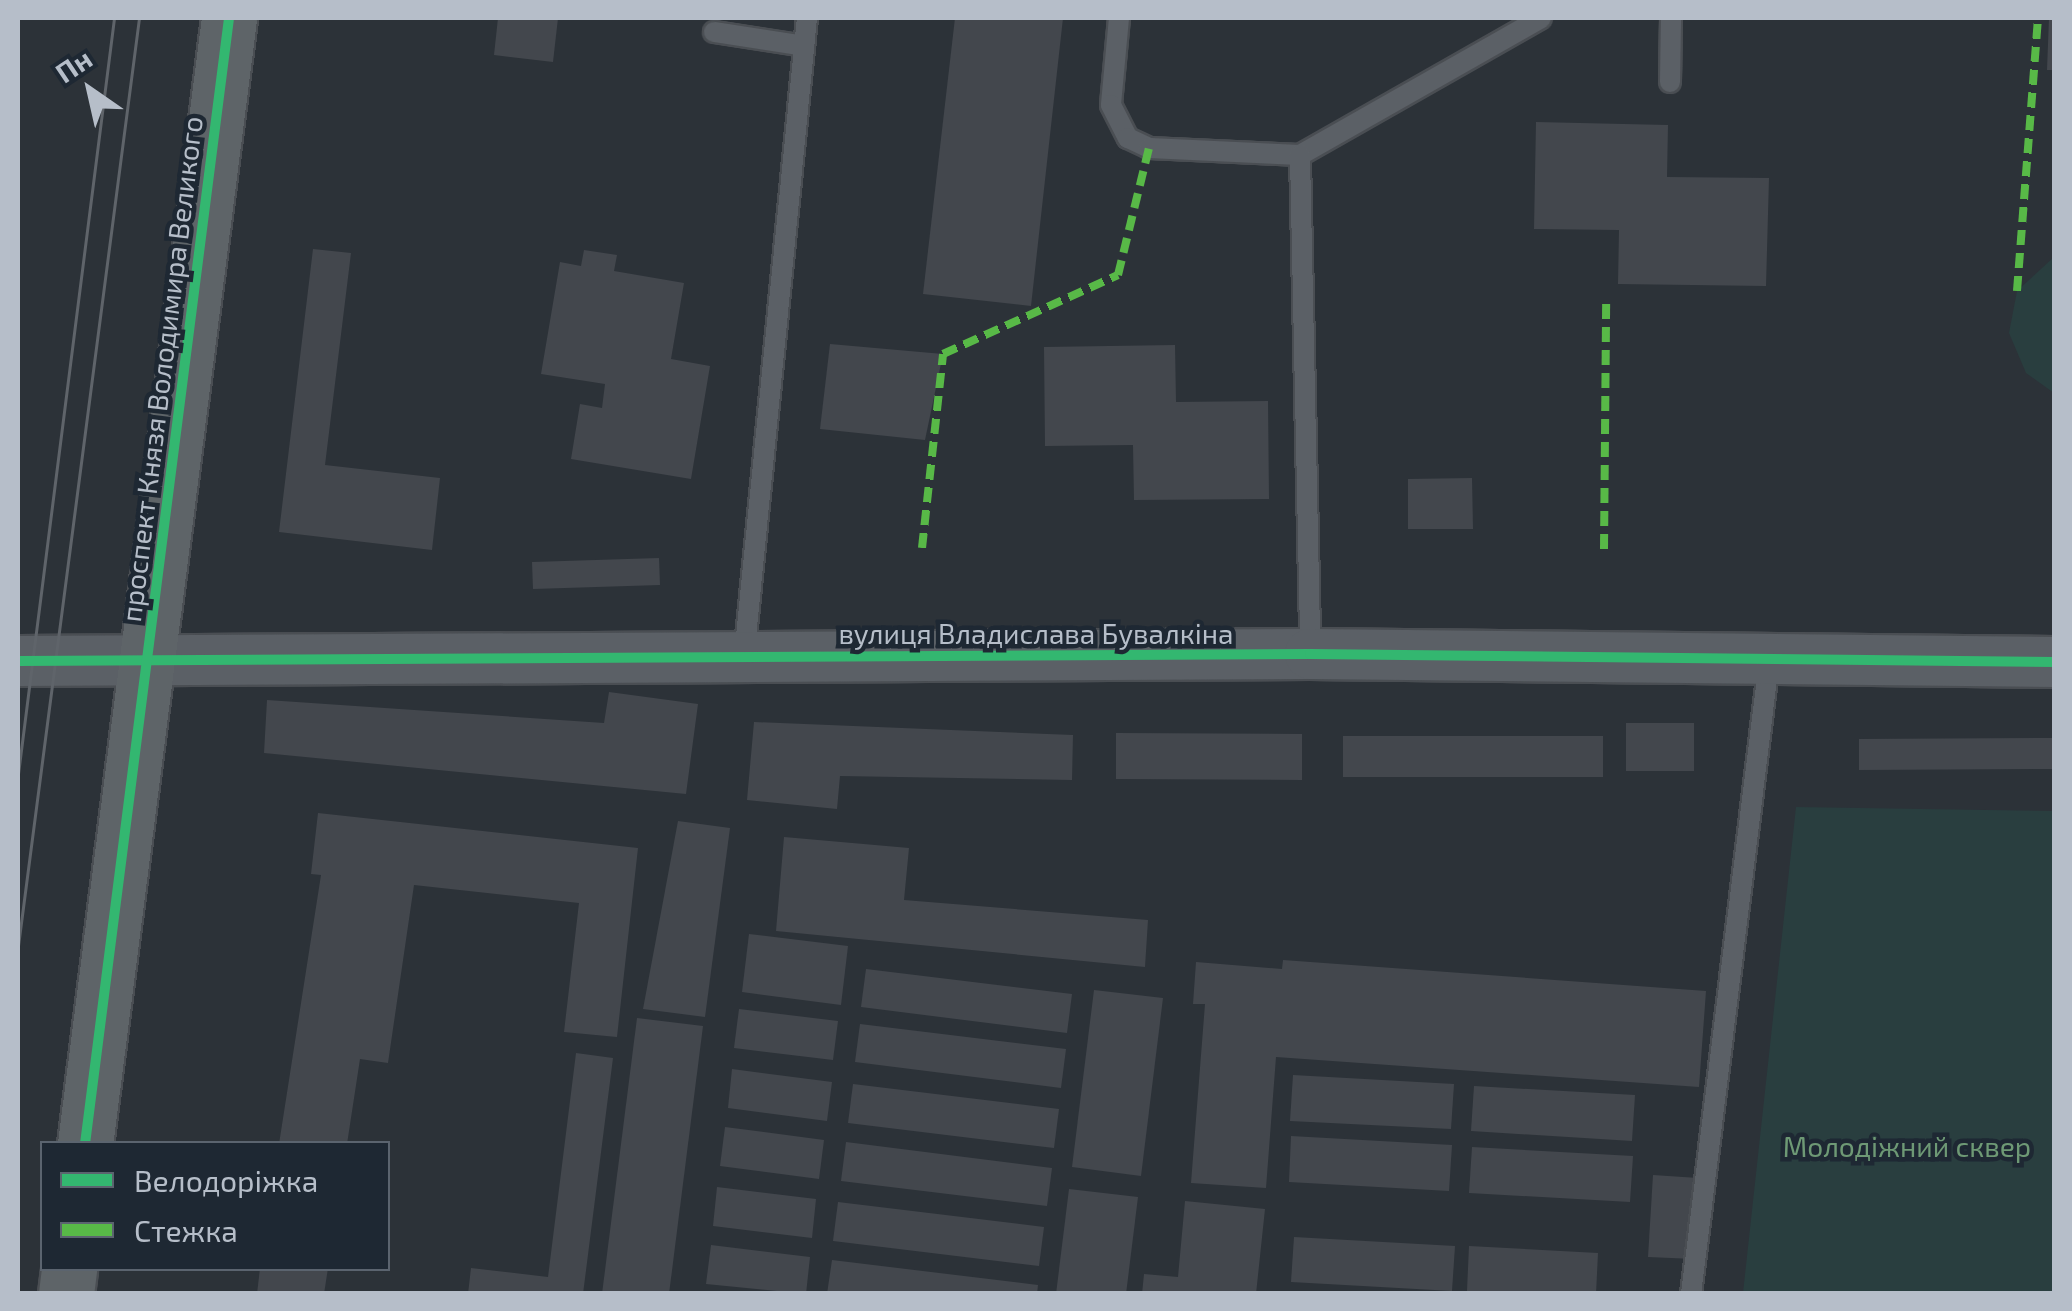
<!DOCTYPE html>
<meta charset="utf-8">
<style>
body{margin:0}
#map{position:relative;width:2072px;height:1311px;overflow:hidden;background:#2c3238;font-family:"Exo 2",sans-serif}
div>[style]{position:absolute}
.green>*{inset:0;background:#293e3f}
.building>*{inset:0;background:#43474d}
.roads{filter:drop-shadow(2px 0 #4a4e53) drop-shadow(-2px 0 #4a4e53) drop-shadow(0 2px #4a4e53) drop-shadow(0 -2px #4a4e53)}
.service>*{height:20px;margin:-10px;padding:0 10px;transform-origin:10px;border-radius:10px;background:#5b6066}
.tertiary>*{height:50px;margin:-25px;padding:0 25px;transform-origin:25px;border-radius:25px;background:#5b6066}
.trunk>*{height:55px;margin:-27.5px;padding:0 27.5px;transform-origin:27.5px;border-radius:27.5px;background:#5e6468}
.tram>*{height:2.5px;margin:-1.25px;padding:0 1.25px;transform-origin:1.25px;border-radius:1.25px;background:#5f646a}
.quiet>*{height:8px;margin-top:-4px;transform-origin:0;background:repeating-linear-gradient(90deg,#58b947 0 15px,transparent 0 23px)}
.cycleway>*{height:10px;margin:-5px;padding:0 5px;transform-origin:5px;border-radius:5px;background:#33b770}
span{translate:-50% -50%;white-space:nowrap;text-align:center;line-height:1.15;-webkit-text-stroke:9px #1e2833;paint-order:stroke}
.street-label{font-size:28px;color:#b6bec9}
.park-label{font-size:28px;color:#6e9975}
.frame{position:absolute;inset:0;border:20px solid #b6bec9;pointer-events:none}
.legend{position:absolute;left:40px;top:1141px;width:350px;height:130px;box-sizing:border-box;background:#1e2833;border:2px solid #5b646f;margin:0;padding:12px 18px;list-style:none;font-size:30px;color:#b6bec9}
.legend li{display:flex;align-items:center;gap:20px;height:50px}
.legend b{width:50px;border:2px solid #5b646f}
.north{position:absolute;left:40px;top:40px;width:100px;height:100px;-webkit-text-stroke:8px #1e2833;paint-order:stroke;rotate:326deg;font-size:28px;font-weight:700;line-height:40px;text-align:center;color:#b6bec9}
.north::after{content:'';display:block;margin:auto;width:35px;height:45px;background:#b6bec9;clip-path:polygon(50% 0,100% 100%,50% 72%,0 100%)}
</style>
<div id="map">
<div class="green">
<div style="clip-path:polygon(2054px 257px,2054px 393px,2026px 373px,2009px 333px,2017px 291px)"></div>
<div style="clip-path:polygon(1796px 807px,2054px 811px,2054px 1293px,1743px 1293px)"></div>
</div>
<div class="building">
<div style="clip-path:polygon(498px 18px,558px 18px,553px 62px,494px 55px)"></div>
<div style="clip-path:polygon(955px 18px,1063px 18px,1031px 306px,923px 294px)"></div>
<div style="clip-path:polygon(2049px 18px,2054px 18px,2054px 70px,2047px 70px)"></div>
<div style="clip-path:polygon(1536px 122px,1668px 125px,1667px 177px,1769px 178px,1766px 286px,1618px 284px,1619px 230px,1534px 229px)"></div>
<div style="clip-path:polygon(313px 249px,351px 253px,325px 465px,440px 478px,432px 550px,279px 532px)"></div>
<div style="clip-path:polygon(584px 250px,617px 255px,614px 271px,684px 283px,671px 359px,710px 366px,691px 479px,571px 459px,580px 404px,602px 408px,605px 384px,541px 374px,560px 262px,581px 266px)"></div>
<div style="clip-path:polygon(830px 344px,943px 354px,925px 440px,820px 429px)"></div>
<div style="clip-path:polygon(1175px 345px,1176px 402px,1268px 401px,1269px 499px,1134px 500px,1133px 445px,1045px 446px,1044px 347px)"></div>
<div style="clip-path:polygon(1472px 478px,1473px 529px,1408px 529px,1408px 479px)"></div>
<div style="clip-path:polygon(659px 558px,660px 585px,533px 589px,532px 562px)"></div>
<div style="clip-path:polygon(609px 692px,698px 704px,686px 794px,264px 753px,267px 700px,604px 723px)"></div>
<div style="clip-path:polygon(754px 722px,1073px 735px,1072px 780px,840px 776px,837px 809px,747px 800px)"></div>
<div style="clip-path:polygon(1626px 723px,1694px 723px,1694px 771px,1626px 771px)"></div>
<div style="clip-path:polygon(1116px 733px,1302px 734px,1302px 780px,1116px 779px)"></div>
<div style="clip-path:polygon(1343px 736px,1603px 736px,1603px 777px,1343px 777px)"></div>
<div style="clip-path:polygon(2054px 738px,2054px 769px,1859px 770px,1859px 739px)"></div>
<div style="clip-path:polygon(318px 813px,638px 848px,617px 1037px,564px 1032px,579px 903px,414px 885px,388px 1063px,360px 1059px,347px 1144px,279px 1144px,321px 875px,311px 874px)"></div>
<div style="clip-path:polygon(678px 821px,730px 828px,705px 1017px,643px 1009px)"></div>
<div style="clip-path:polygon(784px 837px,909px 848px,904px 900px,1148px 920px,1145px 967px,776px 931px)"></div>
<div style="clip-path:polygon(749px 934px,848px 946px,841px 1005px,742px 992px)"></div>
<div style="clip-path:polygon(1283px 960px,1706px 991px,1699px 1087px,1276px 1057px,1266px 1188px,1191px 1183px,1205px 1004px,1193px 1004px,1196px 962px,1282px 969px)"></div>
<div style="clip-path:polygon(866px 969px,1072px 994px,1067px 1033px,861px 1007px)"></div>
<div style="clip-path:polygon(1094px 990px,1163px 998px,1141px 1176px,1072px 1167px)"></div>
<div style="clip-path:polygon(739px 1009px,838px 1021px,833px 1060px,734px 1048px)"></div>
<div style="clip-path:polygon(637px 1018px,703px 1026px,669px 1294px,602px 1294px)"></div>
<div style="clip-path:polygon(860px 1024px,1066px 1049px,1061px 1088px,855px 1062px)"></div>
<div style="clip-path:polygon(576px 1053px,613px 1058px,583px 1294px,468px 1294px,471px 1268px,548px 1277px)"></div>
<div style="clip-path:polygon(732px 1069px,832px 1082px,827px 1121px,728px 1108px)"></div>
<div style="clip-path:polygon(1293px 1075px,1454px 1084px,1451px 1129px,1290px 1121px)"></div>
<div style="clip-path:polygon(853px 1084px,1059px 1109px,1054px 1148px,848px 1123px)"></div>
<div style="clip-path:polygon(1474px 1086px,1635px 1095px,1632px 1141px,1471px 1131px)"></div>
<div style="clip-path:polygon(725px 1127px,824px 1140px,819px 1179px,720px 1166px)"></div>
<div style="clip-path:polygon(1291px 1136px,1452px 1145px,1449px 1191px,1289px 1182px)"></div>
<div style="clip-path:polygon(846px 1142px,1052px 1168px,1047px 1206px,841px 1181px)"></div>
<div style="clip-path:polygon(1472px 1147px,1633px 1156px,1630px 1202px,1469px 1193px)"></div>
<div style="clip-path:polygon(1653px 1175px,1698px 1178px,1694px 1259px,1648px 1257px)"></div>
<div style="clip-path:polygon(717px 1187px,816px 1199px,812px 1238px,713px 1226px)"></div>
<div style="clip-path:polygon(1069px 1189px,1138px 1197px,1126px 1294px,1056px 1294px)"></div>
<div style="clip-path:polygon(1185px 1201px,1265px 1209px,1256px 1294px,1142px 1294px,1144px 1274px,1178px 1277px)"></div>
<div style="clip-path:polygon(838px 1202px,1044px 1227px,1039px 1266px,833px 1241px)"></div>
<div style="clip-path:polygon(1294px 1237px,1455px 1246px,1452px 1291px,1291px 1282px)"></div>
<div style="clip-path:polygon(711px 1245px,810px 1257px,806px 1294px,706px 1284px)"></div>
<div style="clip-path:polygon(1469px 1246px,1598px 1253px,1596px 1294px,1467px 1291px)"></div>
<div style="clip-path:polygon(832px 1260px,1038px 1285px,1037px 1294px,827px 1294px)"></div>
<div style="clip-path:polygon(260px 1268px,328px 1268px,324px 1294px,257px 1294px)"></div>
</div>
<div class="roads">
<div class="service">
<div style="left:1119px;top:18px;width:87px;rotate:95.3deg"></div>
<div style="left:1111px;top:105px;width:37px;rotate:63deg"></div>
<div style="left:1128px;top:138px;width:23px;rotate:25deg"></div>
<div style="left:1149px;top:148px;width:151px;rotate:2.7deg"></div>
<div style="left:1300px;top:155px;width:277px;rotate:-29.6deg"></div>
<div style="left:714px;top:32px;width:91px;rotate:8.8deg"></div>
<div style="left:1670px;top:82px;width:64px;rotate:-89.1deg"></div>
<div style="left:1300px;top:155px;width:498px;rotate:88.8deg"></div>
<div style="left:744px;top:657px;width:642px;rotate:-84.37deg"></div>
<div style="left:1691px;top:1294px;width:637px;rotate:-82.96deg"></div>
</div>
<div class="tertiary">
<div style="left:18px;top:661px;width:1292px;rotate:-0.31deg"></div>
<div style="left:1310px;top:654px;width:744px;rotate:0.62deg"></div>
</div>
<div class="trunk">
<div style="left:85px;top:1144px;width:1135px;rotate:-82.71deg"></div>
<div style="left:66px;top:1294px;width:26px;rotate:-83deg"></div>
</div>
</div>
<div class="tram">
<div style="left:18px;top:774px;width:762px;rotate:-82.76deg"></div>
<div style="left:18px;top:946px;width:936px;rotate:-82.57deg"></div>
</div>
<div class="quiet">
<div style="left:2017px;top:291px;width:272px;rotate:-85.6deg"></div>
<div style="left:922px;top:548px;width:195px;rotate:-83.8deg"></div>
<div style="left:943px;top:354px;width:192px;rotate:-24.3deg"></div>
<div style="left:1118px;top:275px;width:131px;rotate:-76.3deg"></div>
<div style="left:1604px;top:549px;width:246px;rotate:-89.5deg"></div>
</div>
<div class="cycleway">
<div style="left:18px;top:661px;width:1292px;rotate:-0.31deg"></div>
<div style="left:1310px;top:654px;width:744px;rotate:0.62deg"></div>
<div style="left:85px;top:1144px;width:1135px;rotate:-82.71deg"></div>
</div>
<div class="street-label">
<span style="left:161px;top:369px;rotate:-83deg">проспект Князя Володимира Великого</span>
<span style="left:1036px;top:633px">вулиця Владислава Бувалкіна</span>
</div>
<div class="park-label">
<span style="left:1907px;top:1146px">Молодіжний сквер</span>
</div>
<div class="frame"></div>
<ul class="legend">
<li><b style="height:12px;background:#33b770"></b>Велодоріжка</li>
<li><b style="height:12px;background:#58b947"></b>Стежка</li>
</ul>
<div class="north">Пн</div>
</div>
